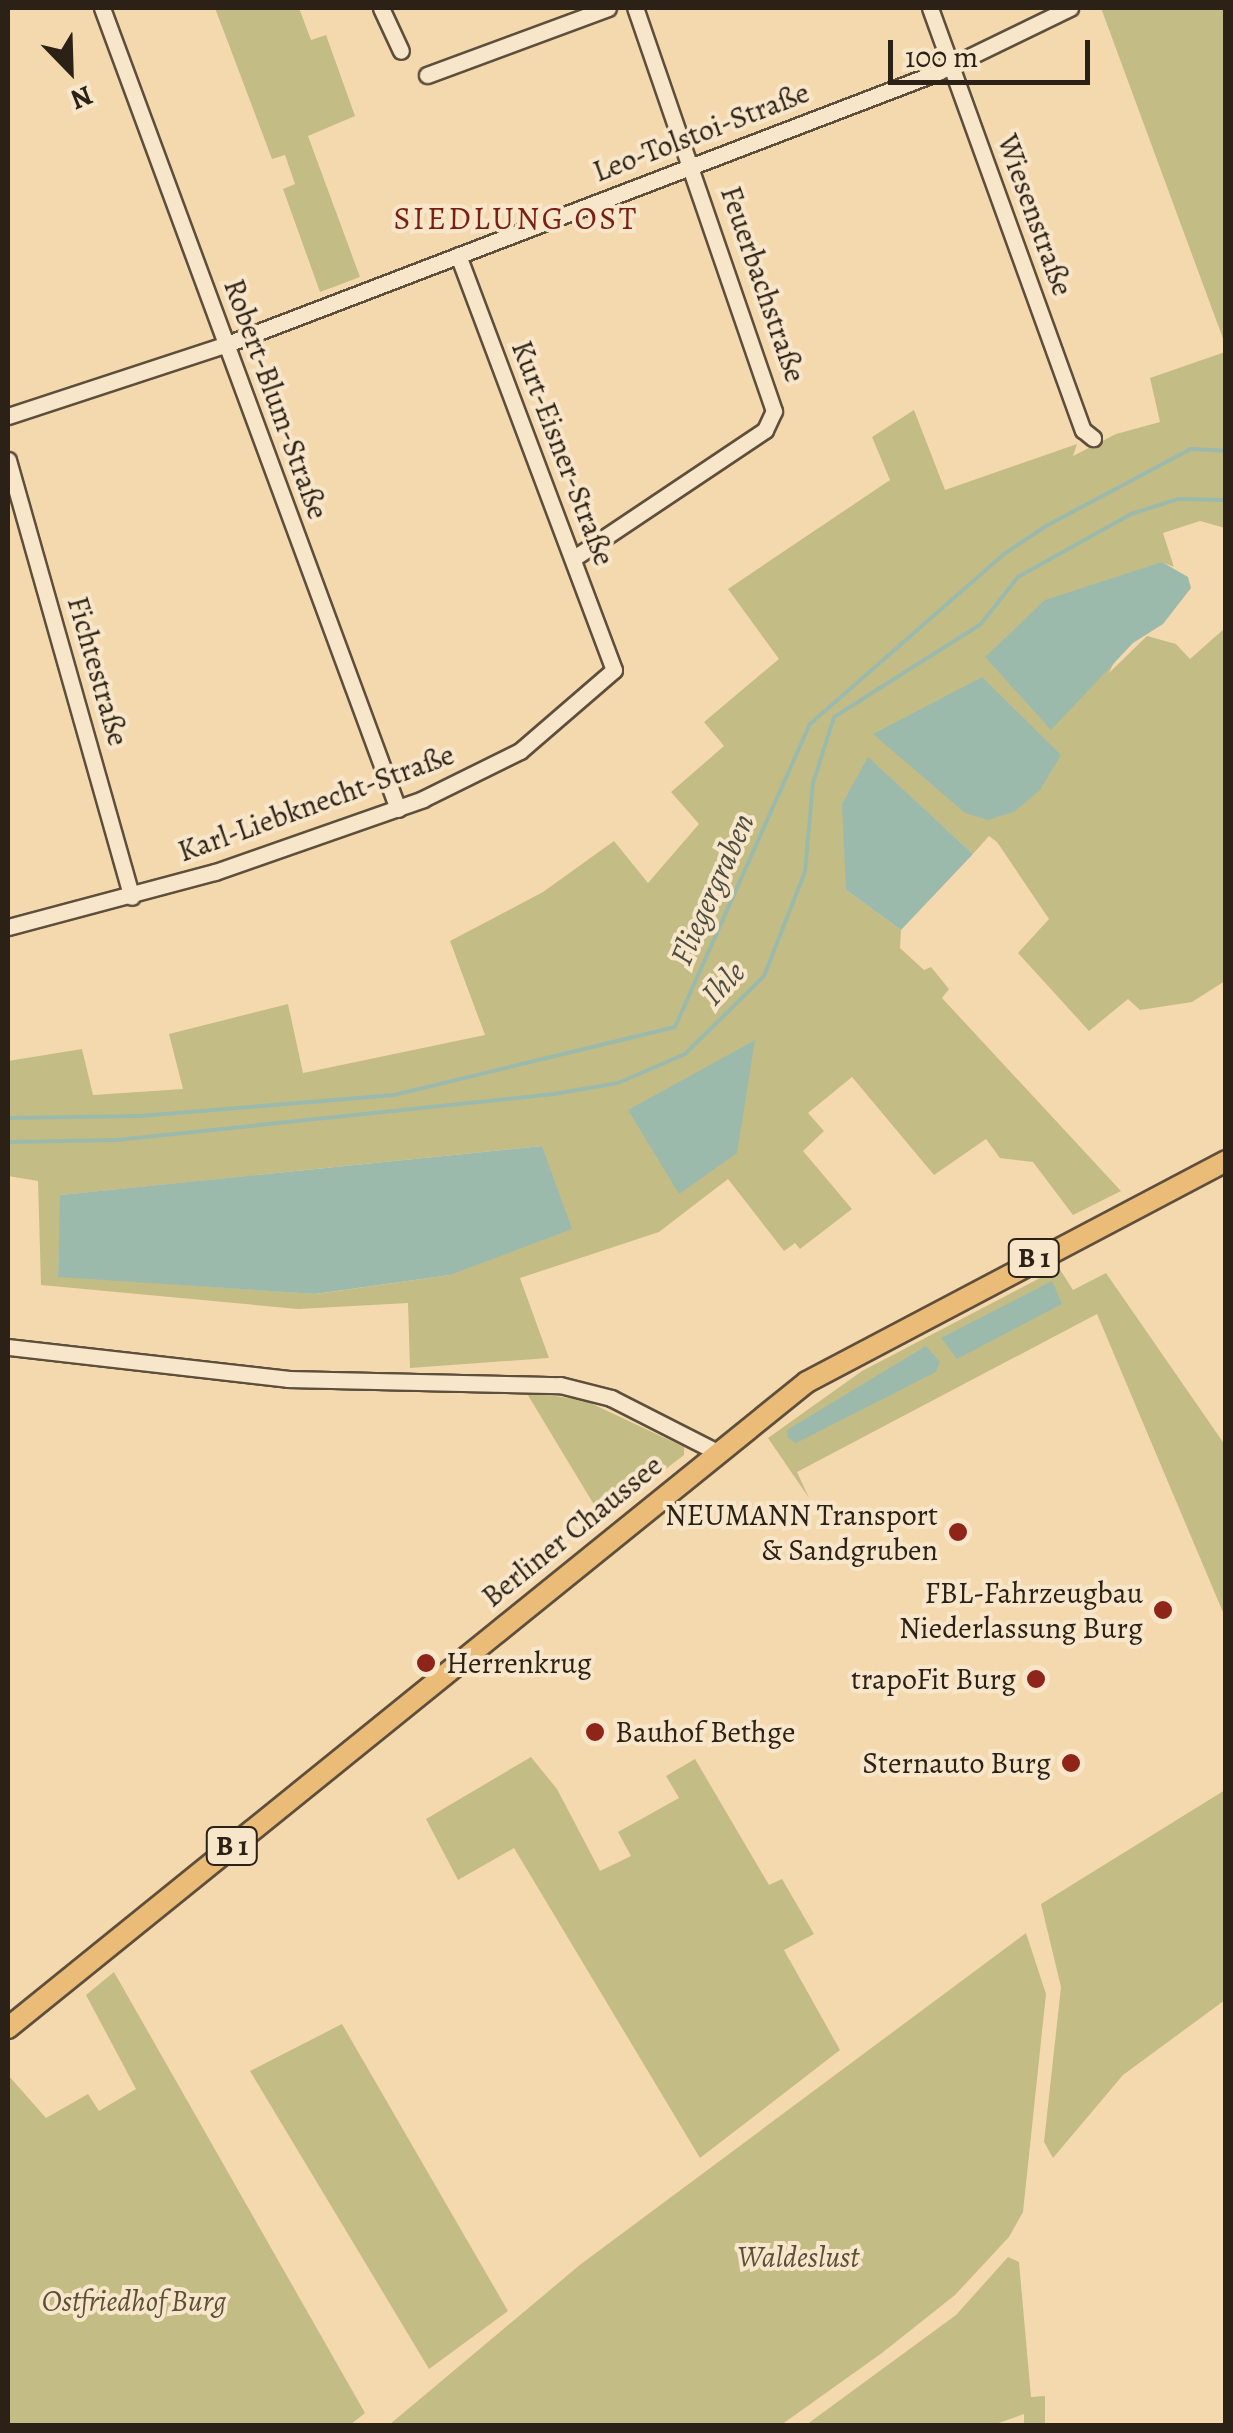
<!DOCTYPE html>
<meta charset="utf-8">
<style>
body{margin:0}
#map{position:relative;width:1233px;height:2433px;overflow:hidden;background:#f5d9ae;font-family:Alegreya,serif}
div>[style]{position:absolute}
.green>*{inset:0;background:#c4bc85}
.water>*{inset:0;background:#9cbaac}
.stream>*{height:4px;margin:-2px;padding:0 2px;transform-origin:2px;border-radius:2px;background:#9cbaac}
.roads{filter:drop-shadow(2px 0 #5e4f3c) drop-shadow(-2px 0 #5e4f3c) drop-shadow(0 2px #5e4f3c) drop-shadow(0 -2px #5e4f3c)}
.minor>*{height:15px;margin:-7.5px;padding:0 7.5px;transform-origin:7.5px;border-radius:7.5px;background:#f8e6ca}
.major>*{height:20px;margin:-10px;padding:0 10px;transform-origin:10px;border-radius:10px;background:#eabc77}
.dots>*{width:28px;height:28px;translate:-50% -50%;box-sizing:border-box;border:5px solid #f8e6ca;border-radius:50%}
span{translate:-50% -50%;white-space:nowrap;text-align:center;line-height:1.15;-webkit-text-stroke:8px #f8e6ca;paint-order:stroke}
.shield-label span{padding:2px 8px;background:#f8e6ca;border:2px solid;border-radius:8px;-webkit-text-stroke-width:0}
.shield-label{font-size:28px;color:#2b2116;font-weight:700}
.street-label{font-size:30px;color:#2b2116}
.poi-label{font-size:30px;color:#2b2116}
.right{translate:-100% -50%;text-align:right}
.left{translate:0 -50%;text-align:left}
.park-label{font-size:30px;color:#595037;font-style:italic}
.neighbourhood-label{font-size:32px;color:#7a1f14;letter-spacing:2.5px}
.water-label{font-size:32px;color:#4d4f43;font-style:italic}
.frame{position:absolute;inset:0;border:10px solid #2b2116;pointer-events:none}
.north{position:absolute;left:20px;top:20px;width:100px;height:100px;-webkit-text-stroke:8px #f8e6ca;paint-order:stroke;rotate:157deg;font-size:28px;font-weight:700;line-height:40px;text-align:center;color:#2b2116}
.north::after{content:'';display:block;margin:auto;width:35px;height:45px;background:#2b2116;clip-path:polygon(50% 0,100% 100%,50% 72%,0 100%)}
.scale{position:absolute;left:888px;top:40px;width:202px;height:45px;box-sizing:border-box;border:5px solid #2b2116;border-top:0;padding-left:12px;font-size:30px;line-height:35px;white-space:nowrap;color:#2b2116;-webkit-text-stroke:8px #f8e6ca;paint-order:stroke}
</style>
<div id="map">
<div class="green">
<div style="clip-path:polygon(215px 8px,299px 8px,311px 40px,326px 35px,355px 116px,308px 136px,360px 277px,320px 292px,283px 189px,295px 184px,285px 155px,272px 159px)"></div>
<div style="clip-path:polygon(1101px 8px,1225px 8px,1225px 344px)"></div>
<div style="clip-path:polygon(evenodd,1225px 352px,1225px 528px,1200px 521px,1163px 533px,1174px 567px,1161px 562px,1109px 673px,1147px 636px,1176px 644px,1190px 659px,1225px 628px,1225px 981px,1192px 1002px,1140px 1010px,1128px 999px,1089px 1031px,1018px 953px,1049px 919px,997px 842px,989px 836px,973px 854px,868px 758px,846px 890px,901px 930px,900px 948px,924px 970px,931px 967px,949px 989px,942px 998px,1121px 1191px,1073px 1215px,1033px 1162px,1000px 1158px,986px 1139px,934px 1175px,852px 1077px,808px 1113px,824px 1131px,803px 1151px,852px 1209px,800px 1249px,795px 1243px,784px 1251px,728px 1179px,659px 1232px,520px 1278px,549px 1358px,410px 1368px,408px 1303px,298px 1309px,41px 1285px,38px 1181px,8px 1176px,8px 1061px,82px 1049px,93px 1095px,183px 1089px,169px 1034px,288px 1004px,303px 1073px,485px 1035px,450px 941px,543px 892px,614px 841px,648px 883px,699px 824px,671px 792px,724px 746px,704px 722px,779px 659px,728px 589px,890px 480px,872px 437px,914px 410px,945px 490px,1077px 444px,1073px 456px,1116px 434px,1160px 422px,1150px 378px,1225px 352px,542px 1146px,450px 1275px,316px 1294px,58px 1276px,61px 1195px,542px 1146px)"></div>
<div style="clip-path:polygon(1059px 1268px,1073px 1290px,1106px 1273px,1225px 1445px,1225px 1617px,1097px 1314px,797px 1472px,809px 1498px,768px 1438px,862px 1371px)"></div>
<div style="clip-path:polygon(526px 1392px,584px 1400px,684px 1447px,684px 1455px,602px 1518px)"></div>
<div style="clip-path:polygon(531px 1757px,557px 1789px,600px 1871px,631px 1856px,618px 1832px,679px 1798px,666px 1776px,695px 1759px,769px 1885px,782px 1879px,814px 1934px,784px 1950px,840px 2050px,700px 2158px,514px 1848px,458px 1880px,426px 1819px)"></div>
<div style="clip-path:polygon(1225px 1790px,1225px 2000px,1123px 2075px,1053px 2158px,1044px 2142px,1061px 1987px,1041px 1904px)"></div>
<div style="clip-path:polygon(1026px 1933px,1046px 1994px,1023px 2212px,1009px 2237px,955px 2295px,882px 2353px,781px 2425px,389px 2425px,581px 2264px)"></div>
<div style="clip-path:polygon(114px 1972px,365px 2413px,350px 2425px,8px 2425px,8px 2075px,46px 2118px,88px 2094px,99px 2111px,136px 2089px,86px 1995px)"></div>
<div style="clip-path:polygon(342px 2024px,508px 2311px,429px 2369px,250px 2071px)"></div>
<div style="clip-path:polygon(1008px 2257px,1019px 2262px,1031px 2397px,1045px 2396px,1045px 2425px,1024px 2425px,1024px 2414px,993px 2425px,806px 2425px,956px 2315px)"></div>
</div>
<div class="water">
<div style="clip-path:polygon(1162px 562px,1188px 577px,1191px 588px,1163px 624px,1133px 643px,1051px 730px,985px 657px,1045px 600px)"></div>
<div style="clip-path:polygon(982px 677px,1061px 755px,1040px 790px,1014px 812px,988px 820px,965px 813px,873px 734px)"></div>
<div style="clip-path:polygon(868px 757px,973px 854px,901px 930px,846px 890px,842px 804px)"></div>
<div style="clip-path:polygon(755px 1040px,737px 1153px,679px 1194px,628px 1110px)"></div>
<div style="clip-path:polygon(542px 1146px,572px 1229px,450px 1275px,315px 1294px,58px 1277px,60px 1195px)"></div>
<div style="clip-path:polygon(1052px 1281px,1062px 1304px,957px 1359px,941px 1338px)"></div>
<div style="clip-path:polygon(926px 1346px,940px 1362px,936px 1372px,796px 1443px,788px 1438px,787px 1430px)"></div>
</div>
<div class="stream">
<div style="left:8px;top:1118px;width:132px;rotate:-0.9deg"></div>
<div style="left:140px;top:1116px;width:255px;rotate:-4.7deg"></div>
<div style="left:394px;top:1095px;width:289px;rotate:-13.6deg"></div>
<div style="left:675px;top:1027px;width:332px;rotate:-66deg"></div>
<div style="left:810px;top:724px;width:258px;rotate:-41.2deg"></div>
<div style="left:1004px;top:554px;width:50px;rotate:-33.7deg"></div>
<div style="left:1046px;top:526px;width:164px;rotate:-28deg"></div>
<div style="left:1191px;top:449px;width:35px;rotate:3deg"></div>
<div style="left:8px;top:1142px;width:109px;rotate:-1.1deg"></div>
<div style="left:117px;top:1140px;width:439px;rotate:-6deg"></div>
<div style="left:554px;top:1094px;width:65px;rotate:-9.8deg"></div>
<div style="left:618px;top:1083px;width:73px;rotate:-23.4deg"></div>
<div style="left:685px;top:1054px;width:111px;rotate:-44.6deg"></div>
<div style="left:764px;top:976px;width:112px;rotate:-68.5deg"></div>
<div style="left:805px;top:872px;width:89px;rotate:-84.9deg"></div>
<div style="left:813px;top:783px;width:69px;rotate:-72.3deg"></div>
<div style="left:834px;top:717px;width:174px;rotate:-32.3deg"></div>
<div style="left:981px;top:624px;width:60px;rotate:-51.8deg"></div>
<div style="left:1018px;top:577px;width:129px;rotate:-29.1deg"></div>
<div style="left:1131px;top:514px;width:49px;rotate:-17.7deg"></div>
<div style="left:1178px;top:499px;width:48px;rotate:1.2deg"></div>
</div>
<div class="roads">
<div class="minor">
<div style="left:102px;top:8px;width:854px;rotate:69.72deg"></div>
<div style="left:381px;top:8px;width:47px;rotate:65.1deg"></div>
<div style="left:930px;top:8px;width:449px;rotate:70.1deg"></div>
<div style="left:1083px;top:430px;width:13px;rotate:39deg"></div>
<div style="left:427px;top:75px;width:193px;rotate:-20.3deg"></div>
<div style="left:8px;top:416px;width:231px;rotate:-18.2deg"></div>
<div style="left:227px;top:344px;width:761px;rotate:-20.93deg"></div>
<div style="left:938px;top:72px;width:147px;rotate:-25.9deg"></div>
<div style="left:8px;top:460px;width:454px;rotate:74.2deg"></div>
<div style="left:574px;top:558px;width:230px;rotate:-33.8deg"></div>
<div style="left:765px;top:430px;width:21px;rotate:-65deg"></div>
<div style="left:774px;top:411px;width:426px;rotate:-109deg"></div>
<div style="left:8px;top:927px;width:214px;rotate:-14.9deg"></div>
<div style="left:215px;top:872px;width:220px;rotate:-19.3deg"></div>
<div style="left:423px;top:799px;width:108px;rotate:-26.3deg"></div>
<div style="left:520px;top:751px;width:124px;rotate:-40.8deg"></div>
<div style="left:614px;top:670px;width:443px;rotate:-110.6deg"></div>
<div style="left:8px;top:1347px;width:282px;rotate:6.5deg"></div>
<div style="left:288px;top:1379px;width:272px;rotate:1.3deg"></div>
<div style="left:560px;top:1385px;width:53px;rotate:14.3deg"></div>
<div style="left:611px;top:1398px;width:119px;rotate:27deg"></div>
</div>
<div class="major">
<div style="left:8px;top:2028px;width:1027px;rotate:-38.96deg"></div>
<div style="left:807px;top:1382px;width:474px;rotate:-27.8deg"></div>
</div>
</div>
<div class="dots">
<div style="left:958px;top:1532px;background:#8f2418"></div>
<div style="left:1163px;top:1610px;background:#8f2418"></div>
<div style="left:426px;top:1663px;background:#8f2418"></div>
<div style="left:1036px;top:1679px;background:#8f2418"></div>
<div style="left:595px;top:1732px;background:#8f2418"></div>
<div style="left:1071px;top:1763px;background:#8f2418"></div>
</div>
<div class="shield-label">
<span style="left:1034px;top:1258px">B 1</span>
<span style="left:232px;top:1846px">B 1</span>
</div>
<div class="street-label">
<span style="left:701px;top:132px;rotate:-21deg">Leo-Tolstoi-Straße</span>
<span style="left:1035px;top:215px;rotate:70deg">Wiesenstraße</span>
<span style="left:763px;top:284px;rotate:71deg">Feuerbachstraße</span>
<span style="left:276px;top:399px;rotate:70deg">Robert-Blum-Straße</span>
<span style="left:563px;top:453px;rotate:69deg">Kurt-Eisner-Straße</span>
<span style="left:98px;top:671px;rotate:74deg">Fichtestraße</span>
<span style="left:316px;top:803px;rotate:-20deg">Karl-Liebknecht-Straße</span>
<span style="left:572px;top:1531px;rotate:-39deg">Berliner Chaussee</span>
</div>
<div class="poi-label">
<span class="right" style="left:938px;top:1532px">NEUMANN Transport<br>&amp; Sandgruben</span>
<span class="right" style="left:1143px;top:1610px">FBL-Fahrzeugbau<br>Niederlassung Burg</span>
<span class="left" style="left:446px;top:1663px">Herrenkrug</span>
<span class="right" style="left:1016px;top:1679px">trapoFit Burg</span>
<span class="left" style="left:615px;top:1732px">Bauhof Bethge</span>
<span class="right" style="left:1051px;top:1763px">Sternauto Burg</span>
</div>
<div class="park-label">
<span style="left:798px;top:2257px">Waldeslust</span>
<span style="left:134px;top:2301px">Ostfriedhof Burg</span>
</div>
<div class="neighbourhood-label">
<span style="left:516px;top:218px">SIEDLUNG OST</span>
</div>
<div class="water-label">
<span style="left:712px;top:889px;rotate:-66deg">Fliegergraben</span>
<span style="left:723px;top:983px;rotate:-46deg">Ihle</span>
</div>
<div class="frame"></div>
<div class="north">N</div>
<div class="scale">100 m</div>
</div>
